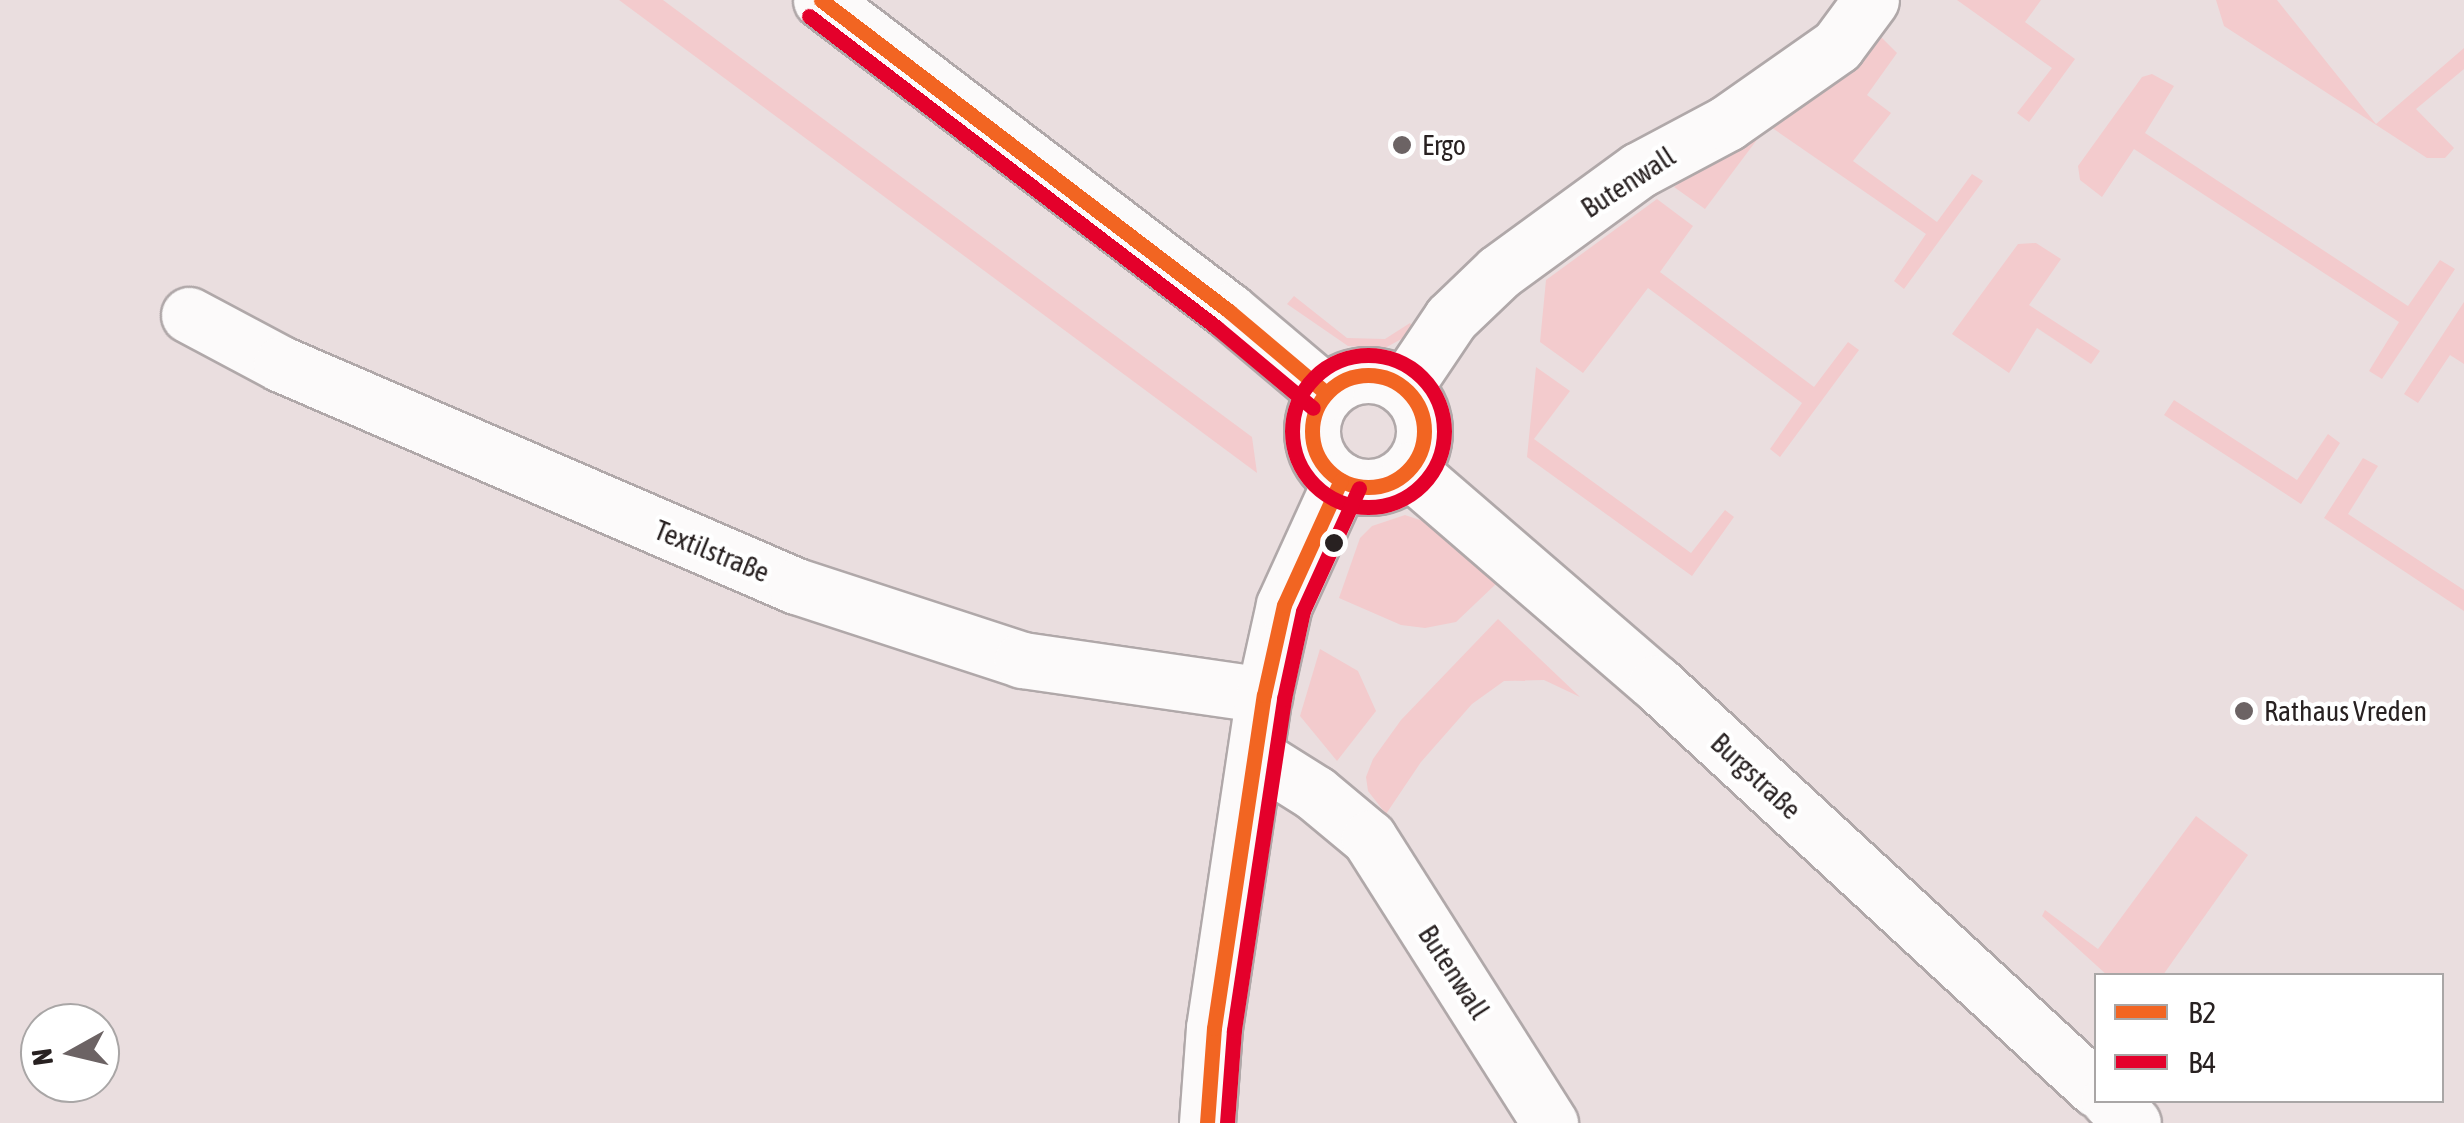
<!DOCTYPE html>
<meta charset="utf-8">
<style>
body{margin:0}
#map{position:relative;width:2464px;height:1123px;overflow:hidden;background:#eadedf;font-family:"Asap Condensed",sans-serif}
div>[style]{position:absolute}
.green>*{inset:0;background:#f3cbcd}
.roads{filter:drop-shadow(2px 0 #b0a8a9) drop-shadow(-2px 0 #b0a8a9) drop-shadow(0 2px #b0a8a9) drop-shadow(0 -2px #b0a8a9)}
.minor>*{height:55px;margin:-27.5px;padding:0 27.5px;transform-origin:27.5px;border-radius:27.5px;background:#fcfafa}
.minor>.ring{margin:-27.5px;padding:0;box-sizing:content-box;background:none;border:55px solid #fcfafa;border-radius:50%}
.tertiary>*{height:55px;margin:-27.5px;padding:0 27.5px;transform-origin:27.5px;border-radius:27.5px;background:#fcfafa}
.bus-1>*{height:15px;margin:-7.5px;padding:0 7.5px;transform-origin:7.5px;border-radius:7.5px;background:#f26522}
.bus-1>.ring{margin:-7.5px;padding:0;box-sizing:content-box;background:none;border:15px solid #f26522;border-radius:50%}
.bus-2>*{height:15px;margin:-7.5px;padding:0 7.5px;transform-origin:7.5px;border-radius:7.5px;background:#e4002b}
.bus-2>.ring{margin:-7.5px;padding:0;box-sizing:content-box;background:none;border:15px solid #e4002b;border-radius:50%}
.dots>*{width:28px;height:28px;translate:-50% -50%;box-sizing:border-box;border:5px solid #fff;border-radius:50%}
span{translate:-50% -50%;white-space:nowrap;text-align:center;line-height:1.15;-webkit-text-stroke:9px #fff;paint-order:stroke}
.poi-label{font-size:28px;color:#282121}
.left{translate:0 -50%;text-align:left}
.street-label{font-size:28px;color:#282121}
.legend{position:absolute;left:2094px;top:973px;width:350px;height:130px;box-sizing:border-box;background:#fff;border:2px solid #a9a6a6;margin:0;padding:12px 18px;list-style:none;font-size:30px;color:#282121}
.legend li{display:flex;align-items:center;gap:20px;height:50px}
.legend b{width:50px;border:2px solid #a9a6a6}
.north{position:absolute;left:20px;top:1003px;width:100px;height:100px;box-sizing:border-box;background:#fff;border:2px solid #a9a6a6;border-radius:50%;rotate:262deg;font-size:28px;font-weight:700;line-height:40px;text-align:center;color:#282121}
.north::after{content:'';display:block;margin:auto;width:35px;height:45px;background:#6c6364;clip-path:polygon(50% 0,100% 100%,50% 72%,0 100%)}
</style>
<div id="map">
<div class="green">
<div style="clip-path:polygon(619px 0,663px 0,1252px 437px,1257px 473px)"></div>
<div style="clip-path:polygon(1957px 0,2041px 0,2025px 22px,2075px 59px,2029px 122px,2017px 113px,2052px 68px)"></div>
<div style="clip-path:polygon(2216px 0,2277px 0,2376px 124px,2464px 48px,2464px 69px,2416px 109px,2454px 148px,2445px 158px,2427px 158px,2224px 26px)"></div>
<div style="clip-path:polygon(1879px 35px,1897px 53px,1867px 95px,1891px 113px,1853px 161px,1937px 222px,1972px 174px,1983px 181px,1904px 289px,1894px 281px,1926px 234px,1768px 125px,1705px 209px,1674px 187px)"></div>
<div style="clip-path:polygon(2152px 74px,2174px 86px,2145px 133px,2408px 306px,2440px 260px,2455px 269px,2382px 379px,2369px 371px,2399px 322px,2134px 149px,2102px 197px,2080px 180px,2078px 166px,2142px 77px)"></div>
<div style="clip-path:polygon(1657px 199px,1693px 226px,1660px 272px,1814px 387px,1848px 342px,1859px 350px,1780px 457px,1770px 449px,1802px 403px,1648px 288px,1583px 373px,1540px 342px,1546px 280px)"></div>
<div style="clip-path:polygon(2036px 243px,2061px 259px,2029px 305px,2100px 351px,2091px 364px,2037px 328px,2009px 373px,1952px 334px,2018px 244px)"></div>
<div style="clip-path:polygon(1294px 296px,1347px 338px,1385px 339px,1410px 323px,1416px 331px,1385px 348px,1348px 346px,1287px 304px)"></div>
<div style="clip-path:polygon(2464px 302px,2464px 364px,2450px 355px,2418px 403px,2404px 394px)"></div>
<div style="clip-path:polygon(1536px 367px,1570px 391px,1534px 439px,1691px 553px,1725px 510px,1734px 517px,1692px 576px,1527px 457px)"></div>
<div style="clip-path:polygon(2174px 400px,2297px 480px,2328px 434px,2340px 443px,2301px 504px,2164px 415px)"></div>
<div style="clip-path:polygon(2363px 458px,2378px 466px,2348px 514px,2464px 590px,2464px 611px,2324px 518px)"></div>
<div style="clip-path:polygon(1405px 515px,1423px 521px,1498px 582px,1456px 622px,1425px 628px,1401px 625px,1339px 598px,1360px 538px,1372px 526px)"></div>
<div style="clip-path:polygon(1498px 619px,1580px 697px,1544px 680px,1504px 681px,1472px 704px,1421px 762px,1386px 814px,1368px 791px,1366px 777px,1373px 759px,1401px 720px)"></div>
<div style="clip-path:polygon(1320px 649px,1358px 671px,1376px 711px,1337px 761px,1300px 716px)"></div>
<div style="clip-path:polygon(2196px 816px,2248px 855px,2163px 975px,2107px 975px,2042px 916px,2045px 910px,2098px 949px)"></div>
</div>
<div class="roads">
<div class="minor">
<div style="left:189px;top:315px;width:104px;rotate:28deg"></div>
<div style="left:281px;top:364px;width:561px;rotate:23.32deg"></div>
<div style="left:796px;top:586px;width:238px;rotate:18.1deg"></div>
<div style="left:1022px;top:660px;width:245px;rotate:8.2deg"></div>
<div class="ring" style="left:1312px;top:375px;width:57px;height:57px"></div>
<div style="left:1404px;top:388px;width:84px;rotate:-56.1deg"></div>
<div style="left:1451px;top:318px;width:66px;rotate:-43.8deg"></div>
<div style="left:1499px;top:272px;width:173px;rotate:-36.1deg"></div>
<div style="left:1639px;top:170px;width:100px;rotate:-28.1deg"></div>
<div style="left:1727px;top:123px;width:134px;rotate:-35deg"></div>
<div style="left:1837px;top:46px;width:57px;rotate:-53.5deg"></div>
<div style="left:1409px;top:470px;width:326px;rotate:40.8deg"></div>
<div style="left:1656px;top:683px;width:599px;rotate:42.7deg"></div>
<div style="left:1256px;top:756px;width:70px;rotate:32.1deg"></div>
<div style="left:1315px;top:793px;width:70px;rotate:39.8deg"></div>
<div style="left:1369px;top:838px;width:338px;rotate:57.6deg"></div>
<div style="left:2109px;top:1100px;width:33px;rotate:44deg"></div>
<div style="left:1207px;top:1123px;width:95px;rotate:-85.8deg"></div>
<div style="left:1214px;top:1028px;width:337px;rotate:-81.5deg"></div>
<div style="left:1264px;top:695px;width:92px;rotate:-77.5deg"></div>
<div style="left:1284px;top:605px;width:137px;rotate:-65.5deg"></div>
</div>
<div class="tertiary">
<div style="left:821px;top:0;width:513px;rotate:37.32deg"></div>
<div style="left:1229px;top:311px;width:127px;rotate:40.2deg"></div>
</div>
</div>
<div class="bus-1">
<div style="left:821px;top:0;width:513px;rotate:37.32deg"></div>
<div style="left:1229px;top:311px;width:127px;rotate:40.2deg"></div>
<div class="ring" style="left:1312px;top:375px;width:97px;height:97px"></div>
<div style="left:1207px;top:1123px;width:95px;rotate:-85.8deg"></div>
<div style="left:1214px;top:1028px;width:337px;rotate:-81.5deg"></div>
<div style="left:1264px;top:695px;width:92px;rotate:-77.5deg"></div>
<div style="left:1284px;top:605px;width:137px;rotate:-65.5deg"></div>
</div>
<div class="bus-2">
<div style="left:809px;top:16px;width:512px;rotate:37.38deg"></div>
<div style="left:1216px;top:327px;width:126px;rotate:39.9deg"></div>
<div class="ring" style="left:1292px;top:355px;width:137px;height:137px"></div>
<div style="left:1227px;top:1123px;width:93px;rotate:-85.7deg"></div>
<div style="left:1234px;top:1030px;width:335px;rotate:-81.4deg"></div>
<div style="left:1284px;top:699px;width:90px;rotate:-77.8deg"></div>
<div style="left:1303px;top:611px;width:135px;rotate:-65.5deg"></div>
</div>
<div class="dots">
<div style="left:1402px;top:145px;background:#6c6364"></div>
<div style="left:1334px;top:543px;background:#282121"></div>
<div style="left:2244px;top:711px;background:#6c6364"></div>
</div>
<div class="poi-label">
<span class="left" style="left:1422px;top:145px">Ergo</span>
<span class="left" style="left:2264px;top:711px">Rathaus Vreden</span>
</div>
<div class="street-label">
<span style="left:1628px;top:182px;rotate:-33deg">Butenwall</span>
<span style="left:712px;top:551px;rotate:22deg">Textilstraße</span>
<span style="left:1756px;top:776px;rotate:43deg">Burgstraße</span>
<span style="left:1454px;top:972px;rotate:57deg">Butenwall</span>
</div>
<ul class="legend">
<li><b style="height:12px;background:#f26522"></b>B2</li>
<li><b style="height:12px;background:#e4002b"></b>B4</li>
</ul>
<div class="north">N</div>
</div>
